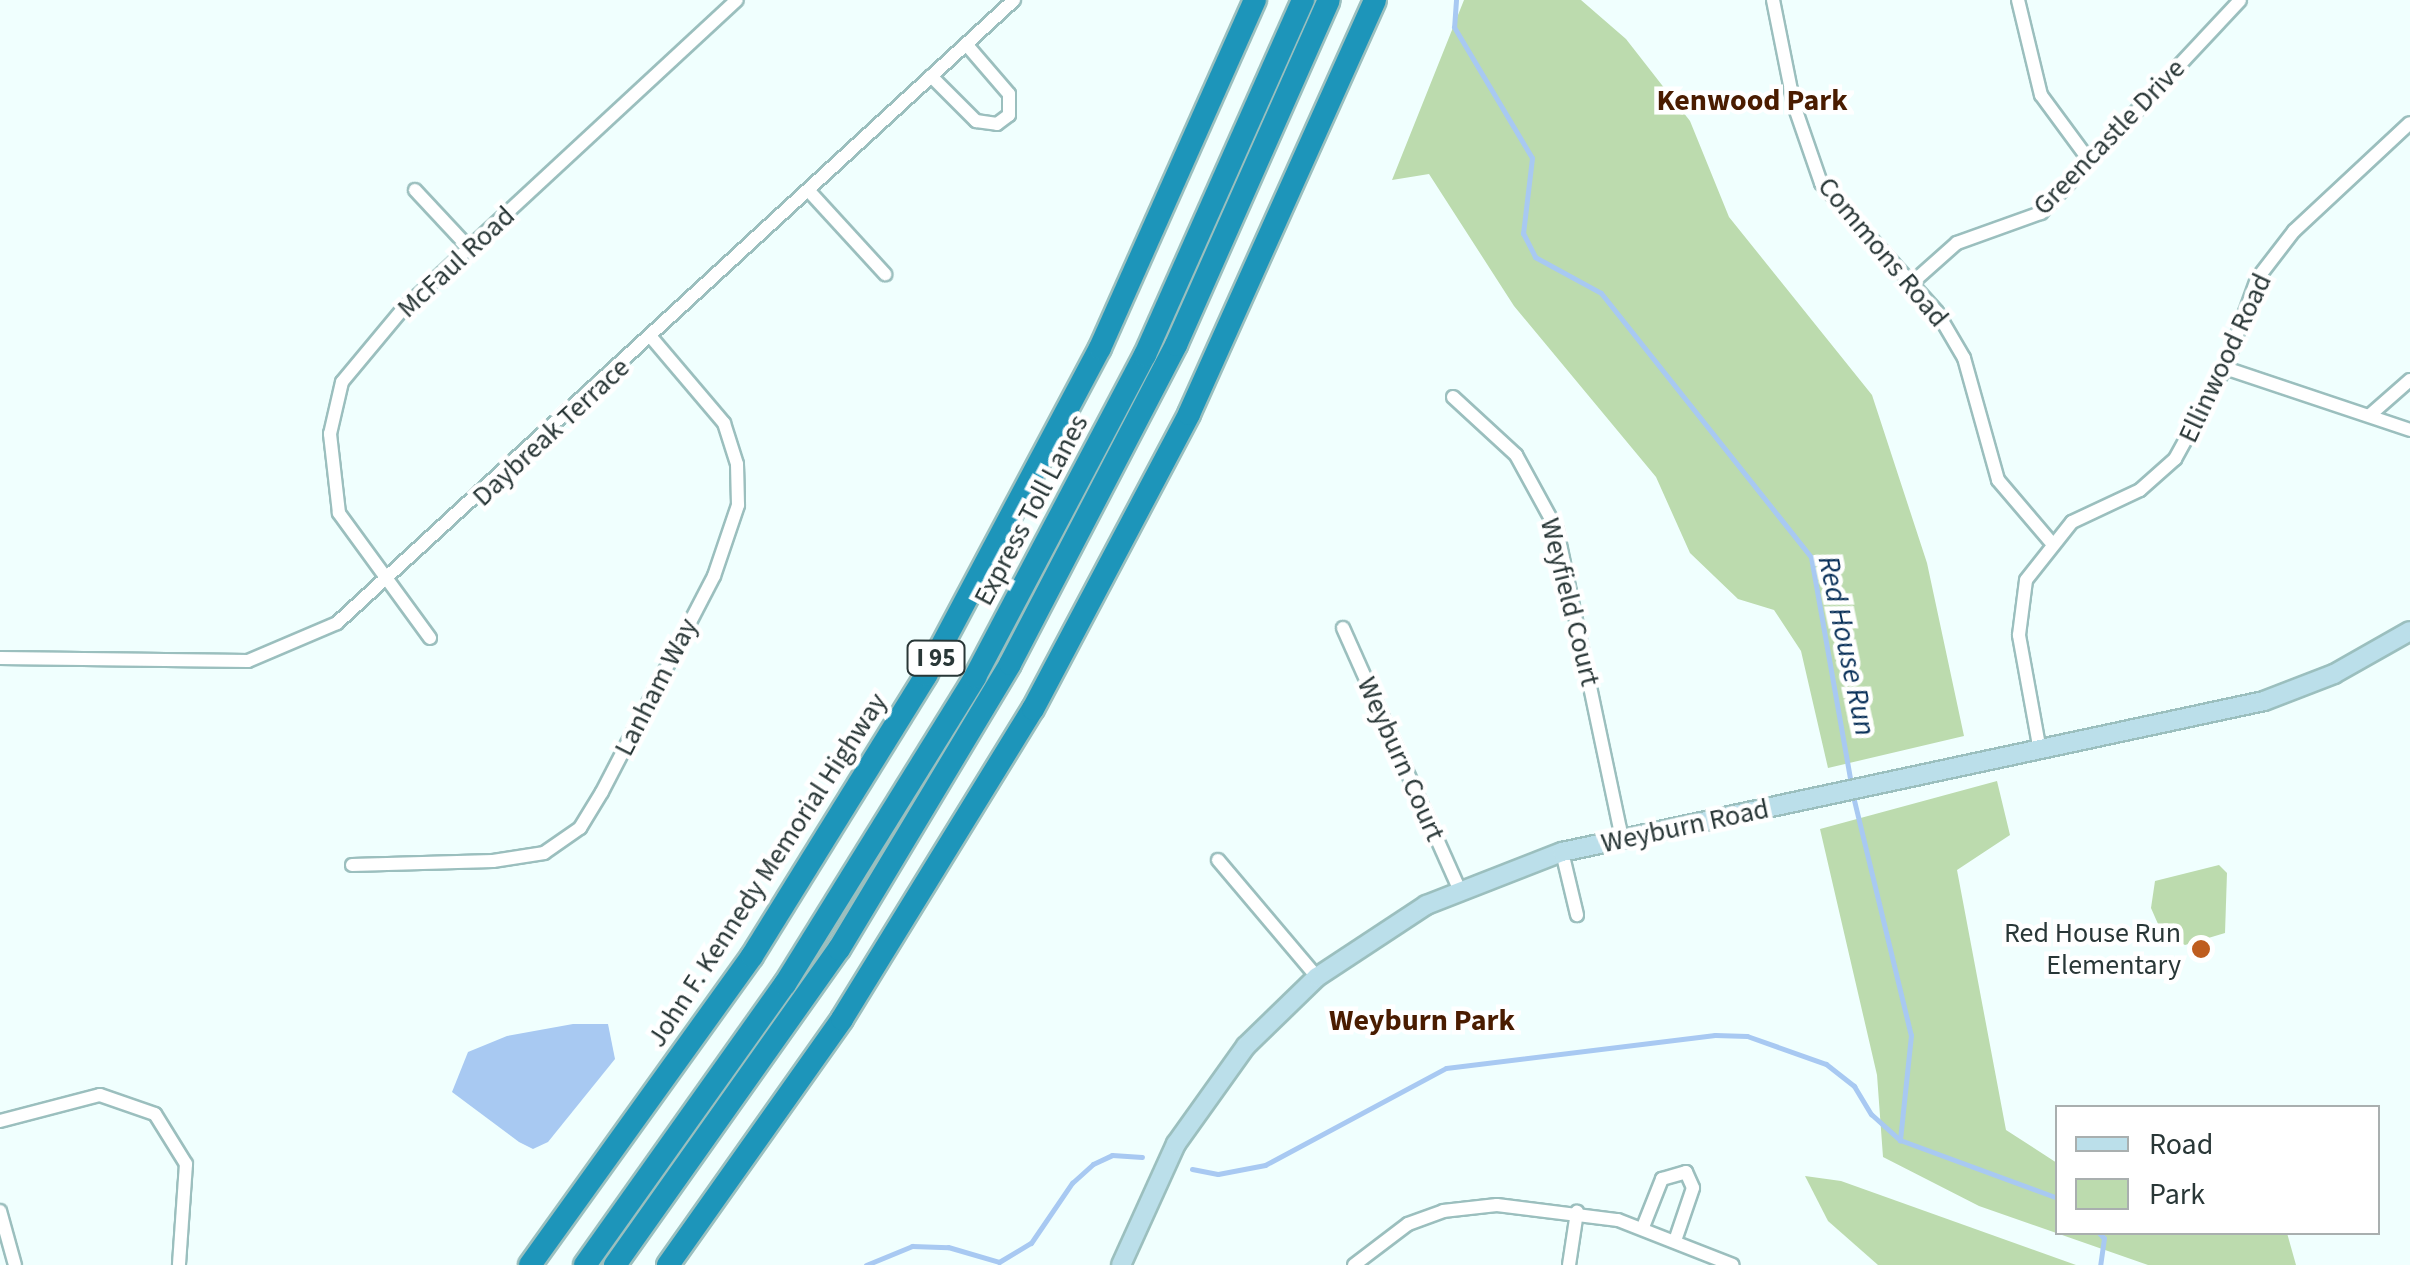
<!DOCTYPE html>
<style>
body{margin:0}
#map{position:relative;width:2410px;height:1265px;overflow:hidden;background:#f0fffe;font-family:"Source Sans 3",sans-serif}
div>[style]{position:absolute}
.green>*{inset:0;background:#bcdbae}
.water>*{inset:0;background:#a8c9f2}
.stream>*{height:5px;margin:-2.5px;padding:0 2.5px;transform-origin:2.5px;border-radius:2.5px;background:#a8c9f2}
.roads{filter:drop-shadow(2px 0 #9bbfbe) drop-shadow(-2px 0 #9bbfbe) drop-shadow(0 2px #9bbfbe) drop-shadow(0 -2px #9bbfbe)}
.street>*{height:12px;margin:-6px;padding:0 6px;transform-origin:6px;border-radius:6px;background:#fff}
.secondary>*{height:18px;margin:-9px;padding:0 9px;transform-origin:9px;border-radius:9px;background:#bbdfea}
.highway>*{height:22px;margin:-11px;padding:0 11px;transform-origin:11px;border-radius:11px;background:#1d95ba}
.dots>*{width:28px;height:28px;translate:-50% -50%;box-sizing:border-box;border:5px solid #fff;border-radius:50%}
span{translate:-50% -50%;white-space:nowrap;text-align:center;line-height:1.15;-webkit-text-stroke:9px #fff;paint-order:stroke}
.shield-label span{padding:2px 8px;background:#fff;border:2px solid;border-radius:8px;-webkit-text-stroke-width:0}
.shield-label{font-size:25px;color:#293737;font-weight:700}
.street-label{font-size:28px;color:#293737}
.poi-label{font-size:28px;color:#293737}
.right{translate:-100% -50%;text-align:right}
.neighbourhood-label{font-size:30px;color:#4a1c00;font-weight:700}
.water-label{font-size:30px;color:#093059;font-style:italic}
.legend{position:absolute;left:2055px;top:1105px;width:325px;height:130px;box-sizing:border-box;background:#fff;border:2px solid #a9afaf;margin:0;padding:12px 18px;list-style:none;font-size:30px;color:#293737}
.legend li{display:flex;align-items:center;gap:20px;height:50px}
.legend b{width:50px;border:2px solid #a9afaf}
</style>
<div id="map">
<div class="green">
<div style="clip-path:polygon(1464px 0,1581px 0,1626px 39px,1690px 121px,1729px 217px,1872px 395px,1927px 563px,1964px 736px,1828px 768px,1801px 651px,1774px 610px,1738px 599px,1690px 553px,1656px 477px,1514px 306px,1429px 174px,1392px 180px)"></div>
<div style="clip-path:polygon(1997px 781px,2010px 835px,1957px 870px,2006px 1130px,2057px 1163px,2058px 1232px,2287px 1233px,2296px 1265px,2148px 1265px,1979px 1206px,1883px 1157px,1877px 1075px,1820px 829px)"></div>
<div style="clip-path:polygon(2219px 865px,2227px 873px,2225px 933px,2185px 945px,2162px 933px,2151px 908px,2155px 881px)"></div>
<div style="clip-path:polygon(1805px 1176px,1841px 1181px,2076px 1265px,1878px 1265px,1828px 1221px)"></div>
</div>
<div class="water">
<div style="clip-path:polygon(573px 1024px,608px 1024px,615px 1059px,548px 1142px,533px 1149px,519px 1142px,452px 1092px,468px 1052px,507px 1036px)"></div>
</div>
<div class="stream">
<div style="left:1456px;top:0;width:27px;rotate:94deg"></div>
<div style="left:1454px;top:27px;width:152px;rotate:59.2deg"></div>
<div style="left:1532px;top:158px;width:76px;rotate:96.8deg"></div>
<div style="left:1523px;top:233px;width:27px;rotate:63deg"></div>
<div style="left:1535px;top:257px;width:75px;rotate:28.6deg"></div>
<div style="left:1601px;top:293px;width:337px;rotate:51.5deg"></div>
<div style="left:1811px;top:557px;width:231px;rotate:80deg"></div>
<div style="left:1853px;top:796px;width:246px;rotate:76.4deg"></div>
<div style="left:1911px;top:1035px;width:106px;rotate:96deg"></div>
<div style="left:1900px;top:1140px;width:168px;rotate:20.2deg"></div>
<div style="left:1192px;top:1169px;width:26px;rotate:11deg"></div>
<div style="left:1218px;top:1174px;width:48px;rotate:-10.8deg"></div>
<div style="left:1265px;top:1165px;width:205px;rotate:-28.2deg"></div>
<div style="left:1446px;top:1068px;width:271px;rotate:-7deg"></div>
<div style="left:1715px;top:1035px;width:32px;rotate:2deg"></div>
<div style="left:1747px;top:1036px;width:84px;rotate:19.5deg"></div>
<div style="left:1826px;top:1064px;width:36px;rotate:38deg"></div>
<div style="left:1854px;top:1086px;width:33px;rotate:59deg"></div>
<div style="left:1871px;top:1114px;width:39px;rotate:42deg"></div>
<div style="left:2098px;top:1232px;width:8px;rotate:45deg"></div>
<div style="left:2104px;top:1238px;width:27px;rotate:98deg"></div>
<div style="left:866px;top:1265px;width:50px;rotate:-22.4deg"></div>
<div style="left:912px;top:1246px;width:36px;rotate:2deg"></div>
<div style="left:948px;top:1247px;width:53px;rotate:16.4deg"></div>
<div style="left:999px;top:1262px;width:37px;rotate:-31deg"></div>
<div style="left:1031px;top:1243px;width:73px;rotate:-55.7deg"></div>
<div style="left:1072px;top:1183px;width:28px;rotate:-42deg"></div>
<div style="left:1093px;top:1164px;width:21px;rotate:-25deg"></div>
<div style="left:1112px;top:1155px;width:30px;rotate:4deg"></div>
</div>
<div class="roads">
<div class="street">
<div style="left:1773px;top:0;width:107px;rotate:78.7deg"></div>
<div style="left:1794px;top:105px;width:83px;rotate:70.9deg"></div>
<div style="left:1821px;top:183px;width:173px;rotate:48deg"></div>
<div style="left:1937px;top:312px;width:53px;rotate:59.6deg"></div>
<div style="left:1964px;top:358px;width:127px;rotate:74.4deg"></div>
<div style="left:1998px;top:480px;width:80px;rotate:49.6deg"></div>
<div style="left:2018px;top:0;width:98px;rotate:76.4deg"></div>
<div style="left:2041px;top:95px;width:81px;rotate:53.6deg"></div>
<div style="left:931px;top:76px;width:64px;rotate:45deg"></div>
<div style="left:976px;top:121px;width:21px;rotate:8deg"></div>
<div style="left:997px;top:124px;width:15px;rotate:-37deg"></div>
<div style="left:1009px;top:115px;width:21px;rotate:-90deg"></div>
<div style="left:1009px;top:94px;width:66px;rotate:-130.7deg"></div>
<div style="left:415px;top:190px;width:81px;rotate:47deg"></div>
<div style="left:809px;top:191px;width:113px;rotate:47.5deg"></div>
<div style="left:1913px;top:282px;width:59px;rotate:-41.6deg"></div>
<div style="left:1957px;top:243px;width:89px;rotate:-19.7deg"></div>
<div style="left:2041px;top:213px;width:291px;rotate:-46.9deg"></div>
<div style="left:2225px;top:368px;width:195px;rotate:18.5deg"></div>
<div style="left:1453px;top:397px;width:86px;rotate:42.6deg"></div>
<div style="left:1516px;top:455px;width:85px;rotate:61.3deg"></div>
<div style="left:1557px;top:530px;width:316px;rotate:78.1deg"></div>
<div style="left:2370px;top:415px;width:53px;rotate:-41.2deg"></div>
<div style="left:1343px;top:628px;width:286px;rotate:66deg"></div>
<div style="left:430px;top:638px;width:155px;rotate:-126.1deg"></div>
<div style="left:339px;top:513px;width:80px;rotate:-96.5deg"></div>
<div style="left:330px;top:434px;width:53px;rotate:-77deg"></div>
<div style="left:342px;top:382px;width:94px;rotate:-50.2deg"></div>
<div style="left:402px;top:310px;width:456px;rotate:-42.8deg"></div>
<div style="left:0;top:658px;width:248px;rotate:0.7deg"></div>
<div style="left:248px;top:661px;width:97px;rotate:-23.1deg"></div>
<div style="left:337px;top:623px;width:920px;rotate:-42.62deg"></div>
<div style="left:2040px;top:751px;width:118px;rotate:-100.3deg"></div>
<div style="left:2019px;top:635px;width:55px;rotate:-82.7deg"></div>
<div style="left:2026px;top:580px;width:74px;rotate:-51.6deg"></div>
<div style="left:2072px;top:522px;width:75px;rotate:-25.2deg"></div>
<div style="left:2140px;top:490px;width:47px;rotate:-41.5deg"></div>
<div style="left:2175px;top:459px;width:104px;rotate:-61.2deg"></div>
<div style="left:2225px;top:368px;width:95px;rotate:-70.2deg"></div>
<div style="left:2257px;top:279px;width:61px;rotate:-52.4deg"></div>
<div style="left:2294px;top:231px;width:158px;rotate:-43deg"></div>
<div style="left:1562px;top:852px;width:65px;rotate:76.6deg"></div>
<div style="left:1218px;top:860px;width:153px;rotate:49.8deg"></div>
<div style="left:352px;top:865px;width:141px;rotate:-1.6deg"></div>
<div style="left:493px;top:861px;width:52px;rotate:-8.9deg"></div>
<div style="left:544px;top:853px;width:44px;rotate:-34.8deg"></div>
<div style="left:580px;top:828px;width:42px;rotate:-58.6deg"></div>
<div style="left:602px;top:792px;width:243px;rotate:-62.6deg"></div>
<div style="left:714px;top:576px;width:75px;rotate:-71.3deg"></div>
<div style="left:738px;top:505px;width:41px;rotate:-91.4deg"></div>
<div style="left:737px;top:464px;width:43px;rotate:-107.6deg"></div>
<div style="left:724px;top:423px;width:111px;rotate:-130.3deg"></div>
<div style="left:0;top:1121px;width:103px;rotate:-14.6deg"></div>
<div style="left:100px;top:1095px;width:58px;rotate:19.1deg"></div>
<div style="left:155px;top:1114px;width:59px;rotate:58.2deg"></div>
<div style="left:186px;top:1164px;width:101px;rotate:94deg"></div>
<div style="left:0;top:1211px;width:56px;rotate:74.5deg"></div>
<div style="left:1643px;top:1227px;width:52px;rotate:-68.4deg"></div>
<div style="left:1662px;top:1179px;width:25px;rotate:-16deg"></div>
<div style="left:1686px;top:1172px;width:17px;rotate:66deg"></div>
<div style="left:1693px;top:1188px;width:53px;rotate:108.8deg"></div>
<div style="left:1354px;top:1265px;width:68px;rotate:-37.2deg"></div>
<div style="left:1408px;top:1224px;width:37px;rotate:-20deg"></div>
<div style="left:1443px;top:1211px;width:54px;rotate:-6.3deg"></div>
<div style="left:1497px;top:1205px;width:122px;rotate:7.1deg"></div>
<div style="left:1618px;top:1220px;width:123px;rotate:21.4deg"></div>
<div style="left:1569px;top:1265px;width:54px;rotate:-81.4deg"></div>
</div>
<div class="secondary">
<div style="left:1121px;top:1265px;width:133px;rotate:-65.6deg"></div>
<div style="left:1176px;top:1144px;width:120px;rotate:-54.5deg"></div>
<div style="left:1246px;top:1046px;width:99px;rotate:-44.2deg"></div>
<div style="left:1317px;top:977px;width:131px;rotate:-33.4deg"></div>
<div style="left:1426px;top:905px;width:146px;rotate:-21.3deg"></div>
<div style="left:1562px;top:852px;width:718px;rotate:-12.14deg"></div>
<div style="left:2264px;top:701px;width:75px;rotate:-21.1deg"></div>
<div style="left:2334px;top:674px;width:87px;rotate:-29.5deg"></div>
</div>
<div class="highway">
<div style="left:530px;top:1265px;width:380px;rotate:-54.3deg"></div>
<div style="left:752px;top:956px;width:331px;rotate:-58.2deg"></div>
<div style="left:926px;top:675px;width:370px;rotate:-62deg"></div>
<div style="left:1100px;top:348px;width:381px;rotate:-66deg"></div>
<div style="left:585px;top:1265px;width:345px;rotate:-54.6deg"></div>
<div style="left:785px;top:984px;width:361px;rotate:-58.2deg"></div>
<div style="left:975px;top:677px;width:364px;rotate:-62.2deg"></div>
<div style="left:1145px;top:355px;width:389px;rotate:-66deg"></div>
<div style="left:615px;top:1265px;width:387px;rotate:-54.7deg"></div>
<div style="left:839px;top:949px;width:332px;rotate:-59deg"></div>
<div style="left:1010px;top:664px;width:360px;rotate:-62.5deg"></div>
<div style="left:1176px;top:345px;width:377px;rotate:-66.1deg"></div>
<div style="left:668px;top:1265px;width:301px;rotate:-54.7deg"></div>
<div style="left:842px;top:1019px;width:364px;rotate:-58.4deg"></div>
<div style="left:1033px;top:709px;width:334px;rotate:-62.1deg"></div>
<div style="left:1189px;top:414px;width:454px;rotate:-65.8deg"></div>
</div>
</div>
<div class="dots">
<div style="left:2201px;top:949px;background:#be5d1f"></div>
</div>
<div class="shield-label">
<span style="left:936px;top:658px">I 95</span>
</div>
<div class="street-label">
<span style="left:2109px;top:137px;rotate:-46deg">Greencastle Drive</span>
<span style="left:1883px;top:252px;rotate:50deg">Commons Road</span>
<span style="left:456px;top:262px;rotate:-43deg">McFaul Road</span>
<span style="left:2225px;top:358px;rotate:-65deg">Ellinwood Road</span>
<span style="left:551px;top:432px;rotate:-43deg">Daybreak Terrace</span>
<span style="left:1031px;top:510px;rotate:-62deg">Express Toll Lanes</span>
<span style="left:1570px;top:602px;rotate:76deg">Weyfield Court</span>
<span style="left:656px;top:687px;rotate:-63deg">Lanham Way</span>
<span style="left:1401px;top:759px;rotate:66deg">Weyburn Court</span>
<span style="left:1685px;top:826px;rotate:-12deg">Weyburn Road</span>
<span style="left:767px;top:870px;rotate:-57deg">John F. Kennedy Memorial Highway</span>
</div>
<div class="poi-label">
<span class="right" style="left:2181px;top:949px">Red House Run<br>Elementary</span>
</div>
<div class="neighbourhood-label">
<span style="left:1752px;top:101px">Kenwood Park</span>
<span style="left:1422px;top:1021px">Weyburn Park</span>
</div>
<div class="water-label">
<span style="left:1846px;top:646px;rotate:78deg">Red House Run</span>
</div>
<ul class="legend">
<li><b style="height:12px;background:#bbdfea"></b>Road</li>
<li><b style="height:28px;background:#bcdbae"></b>Park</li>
</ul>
</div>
